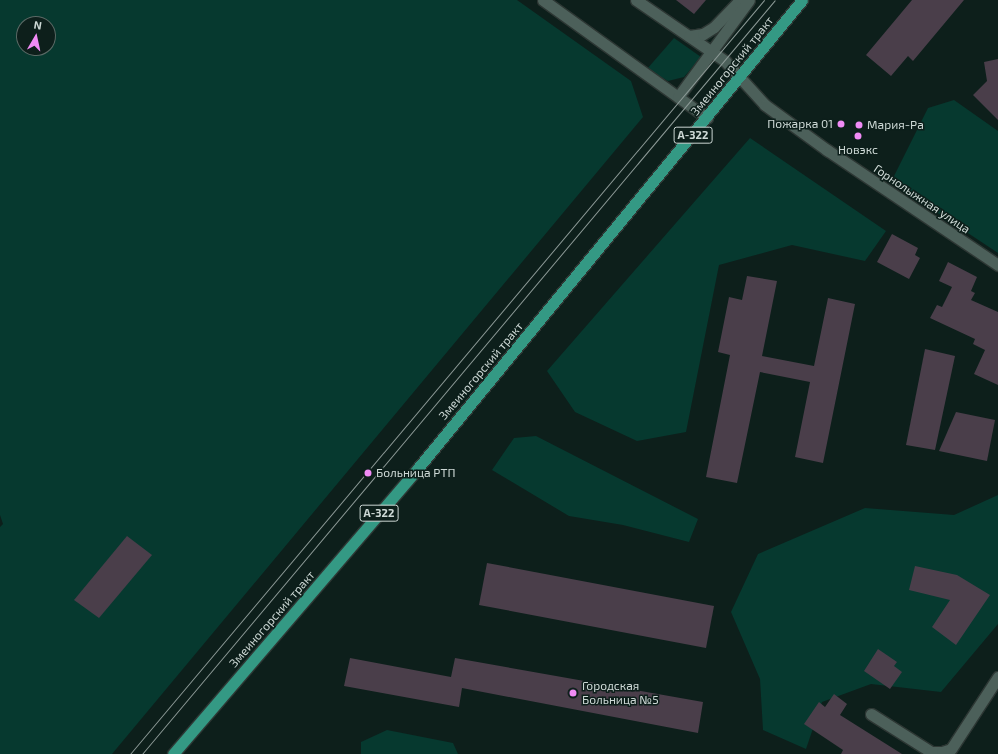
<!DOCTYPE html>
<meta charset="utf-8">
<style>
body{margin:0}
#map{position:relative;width:998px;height:754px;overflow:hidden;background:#0d1f1b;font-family:"Exo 2",sans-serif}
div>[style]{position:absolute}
.green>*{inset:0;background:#06392f}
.building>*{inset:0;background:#4a3e4a}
.roads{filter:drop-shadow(1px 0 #2d3734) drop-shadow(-1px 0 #2d3734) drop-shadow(0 1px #2d3734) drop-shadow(0 -1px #2d3734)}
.minor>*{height:11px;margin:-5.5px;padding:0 5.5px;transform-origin:5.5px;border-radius:5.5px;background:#4c605a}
.trunk>*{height:11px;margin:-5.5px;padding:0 5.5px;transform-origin:5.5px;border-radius:5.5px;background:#349984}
.tram>*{height:1px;margin:-0.5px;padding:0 0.5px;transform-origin:0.5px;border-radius:0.5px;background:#8c9996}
.dots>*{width:11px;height:11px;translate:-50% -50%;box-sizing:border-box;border:2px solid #0d1f1b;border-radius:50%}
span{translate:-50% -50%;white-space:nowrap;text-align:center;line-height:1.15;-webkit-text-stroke:3px #0d1f1b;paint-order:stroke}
.shield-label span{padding:1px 3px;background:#0d1f1b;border:1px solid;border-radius:3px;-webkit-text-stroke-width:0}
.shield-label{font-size:11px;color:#cdd8d5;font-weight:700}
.street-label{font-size:12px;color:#cdd8d5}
.poi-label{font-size:12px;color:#cdd8d5}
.right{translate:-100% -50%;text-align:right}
.left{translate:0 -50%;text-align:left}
.north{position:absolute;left:16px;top:16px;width:40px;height:40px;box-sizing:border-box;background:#0d1f1b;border:1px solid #5a6965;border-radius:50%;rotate:9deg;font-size:11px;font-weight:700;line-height:16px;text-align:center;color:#cdd8d5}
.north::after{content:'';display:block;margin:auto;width:14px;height:18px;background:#f08bf5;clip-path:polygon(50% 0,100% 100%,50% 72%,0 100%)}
</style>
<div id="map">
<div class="green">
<div style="clip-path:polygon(evenodd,0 0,517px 0,631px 81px,643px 117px,112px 754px,0 754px,0 527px,3px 524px,0 515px,0 0,24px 24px,48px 24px,48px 48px,24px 48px,24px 24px)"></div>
<div style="clip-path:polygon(674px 38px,701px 57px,684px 77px,668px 81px,647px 69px)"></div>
<div style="clip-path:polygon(954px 100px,998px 131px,998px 253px,891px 182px,928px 108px)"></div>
<div style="clip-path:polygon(750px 138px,886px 231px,865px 261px,792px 245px,719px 265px,686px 432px,637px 441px,575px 412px,547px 371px)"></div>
<div style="clip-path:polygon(536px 436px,698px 519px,689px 542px,623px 525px,569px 516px,492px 470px,514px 438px)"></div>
<div style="clip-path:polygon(998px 495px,998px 624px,941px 692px,871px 684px,822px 702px,806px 749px,763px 730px,760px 679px,731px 612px,758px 554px,865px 508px,954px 515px)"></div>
<div style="clip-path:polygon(387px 730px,453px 743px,458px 754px,361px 754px,361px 742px)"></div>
</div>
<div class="building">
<div style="clip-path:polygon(676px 0,706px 0,694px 14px)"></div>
<div style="clip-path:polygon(912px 0,964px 0,913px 61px,908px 56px,891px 76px,866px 55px)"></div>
<div style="clip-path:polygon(998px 59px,998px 120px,973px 95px,987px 81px,984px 62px)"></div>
<div style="clip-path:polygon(892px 234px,918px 248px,915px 255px,920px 258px,909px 279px,877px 262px)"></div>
<div style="clip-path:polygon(948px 262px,977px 277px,971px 291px,975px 293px,971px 300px,998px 312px,998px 385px,974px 374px,985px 350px,973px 344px,975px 339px,930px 318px,937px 305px,942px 307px,952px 287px,939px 281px)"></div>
<div style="clip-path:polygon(747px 276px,777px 281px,762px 356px,814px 366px,828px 298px,855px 304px,823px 463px,795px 457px,810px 382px,760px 372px,737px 483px,706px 477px,730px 355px,718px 352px,729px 297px,742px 300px)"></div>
<div style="clip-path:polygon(925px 349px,955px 356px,935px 450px,906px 445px)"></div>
<div style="clip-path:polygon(956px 412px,995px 420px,987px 461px,939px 451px)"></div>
<div style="clip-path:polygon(127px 536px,152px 555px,99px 618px,74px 600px)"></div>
<div style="clip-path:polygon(487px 563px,714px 606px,706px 648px,479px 605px)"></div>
<div style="clip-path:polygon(915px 566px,957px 575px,990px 595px,956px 645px,932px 627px,950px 600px,909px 590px)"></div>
<div style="clip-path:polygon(878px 649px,897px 662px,894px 666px,902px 672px,890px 689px,864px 671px)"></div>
<div style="clip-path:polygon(350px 658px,451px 677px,455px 658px,703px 702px,698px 733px,462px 688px,459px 707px,344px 686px)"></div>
<div style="clip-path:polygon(834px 694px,847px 704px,840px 715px,902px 754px,841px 754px,843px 750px,804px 724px,819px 702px,825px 707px)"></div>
</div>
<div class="roads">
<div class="minor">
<div style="left:543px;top:0;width:202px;rotate:35.7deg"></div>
<div style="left:636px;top:0;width:108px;rotate:34.4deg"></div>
<div style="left:725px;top:61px;width:59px;rotate:47.7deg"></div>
<div style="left:765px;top:105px;width:77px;rotate:36deg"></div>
<div style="left:827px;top:150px;width:206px;rotate:33.9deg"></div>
<div style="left:689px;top:36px;width:14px;rotate:-8deg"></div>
<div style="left:703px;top:34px;width:13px;rotate:-32deg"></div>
<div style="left:714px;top:27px;width:37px;rotate:-46deg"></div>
<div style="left:678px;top:97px;width:120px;rotate:-53.8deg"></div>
<div style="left:871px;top:714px;width:71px;rotate:32.3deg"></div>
<div style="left:931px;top:752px;width:11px"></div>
<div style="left:942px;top:752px;width:9px;rotate:-18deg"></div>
<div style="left:951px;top:749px;width:86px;rotate:-56.9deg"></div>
</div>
<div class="trunk">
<div style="left:173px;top:754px;width:377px;rotate:-49.4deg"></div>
<div style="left:418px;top:468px;width:605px;rotate:-50.63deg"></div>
</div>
</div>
<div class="tram">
<div style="left:130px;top:754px;width:985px;rotate:-49.94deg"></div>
<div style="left:142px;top:754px;width:984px;rotate:-49.99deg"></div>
</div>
<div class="dots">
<div style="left:841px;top:124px;background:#f08bf5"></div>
<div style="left:859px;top:125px;background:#f08bf5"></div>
<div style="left:858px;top:136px;background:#f08bf5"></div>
<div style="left:368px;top:473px;background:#f08bf5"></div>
<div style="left:573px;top:693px;background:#f08bf5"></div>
</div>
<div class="shield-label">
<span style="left:693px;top:135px">А-322</span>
<span style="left:379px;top:513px">А-322</span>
</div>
<div class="street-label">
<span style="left:732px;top:66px;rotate:-51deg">Змеиногорский тракт</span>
<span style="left:922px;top:199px;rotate:34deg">Горнолыжная улица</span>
<span style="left:481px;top:371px;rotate:-50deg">Змеиногорский тракт</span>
<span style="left:272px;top:619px;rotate:-49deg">Змеиногорский тракт</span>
</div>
<div class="poi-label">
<span class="right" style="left:833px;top:124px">Пожарка 01</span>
<span class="left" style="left:867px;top:125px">Мария-Ра</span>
<span style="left:858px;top:150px">Новэкс</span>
<span class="left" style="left:376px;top:473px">Больница РТП</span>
<span class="left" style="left:582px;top:693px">Городская<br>Больница №5</span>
</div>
<div class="north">N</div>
</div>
